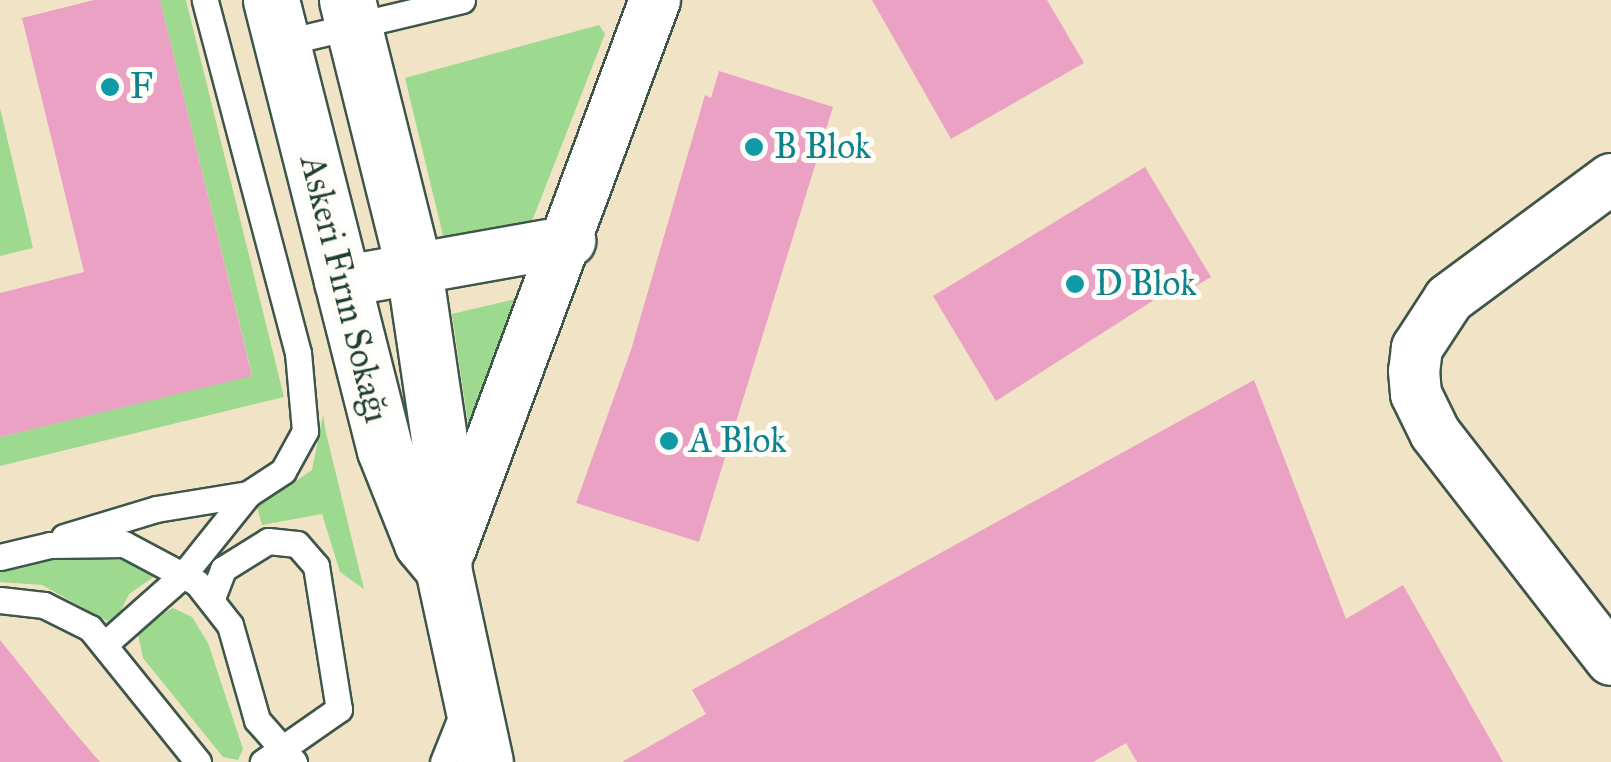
<!DOCTYPE html>
<meta charset="utf-8">
<style>
body{margin:0}
#map{position:relative;width:1611px;height:762px;overflow:hidden;background:#f0e3c6;font-family:"IM FELL Great Primer",serif}
div>[style]{position:absolute}
.green>*{inset:0;background:#9dda8f}
.building>*{inset:0;background:#eba1c3}
.roads{filter:drop-shadow(2px 0 #3e564a) drop-shadow(-2px 0 #3e564a) drop-shadow(0 2px #3e564a) drop-shadow(0 -2px #3e564a)}
.service>*{height:25px;margin:-12.5px;padding:0 12.5px;transform-origin:12.5px;border-radius:12.5px;background:#fff}
.minor>*{height:50px;margin:-25px;padding:0 25px;transform-origin:25px;border-radius:25px;background:#fff}
.tertiary>*{height:55px;margin:-27.5px;padding:0 27.5px;transform-origin:27.5px;border-radius:27.5px;background:#fff}
.dots>*{width:28px;height:28px;translate:-50% -50%;box-sizing:border-box;border:5px solid #fdfcf7;border-radius:50%}
span{translate:-50% -50%;white-space:nowrap;text-align:center;line-height:1.15;-webkit-text-stroke:10px #fdfcf7;paint-order:stroke}
.culture-label{font-size:35px;color:#0d838f}
.left{translate:0 -50%;text-align:left}
.street-label{font-size:35px;color:#1f3d34}
</style>
<div id="map">
<div class="green">
<div style="clip-path:polygon(160px 0,186px 0,284px 397px,0 466px,0 437px,252px 375px)"></div>
<div style="clip-path:polygon(599px 25px,605px 34px,529px 229px,446px 248px,405px 78px)"></div>
<div style="clip-path:polygon(0 108px,33px 248px,0 256px)"></div>
<div style="clip-path:polygon(519px 298px,469px 430px,452px 314px)"></div>
<div style="clip-path:polygon(323px 415px,326px 433px,364px 589px,340px 572px,322px 514px,262px 525px,257px 507px,312px 470px)"></div>
<div style="clip-path:polygon(65px 553px,112px 555px,155px 576px,129px 594px,114px 625px,42px 585px,0 582px,0 567px)"></div>
<div style="clip-path:polygon(173px 608px,192px 617px,208px 643px,243px 749px,238px 760px,223px 757px,143px 658px,137px 629px)"></div>
</div>
<div class="building">
<div style="clip-path:polygon(94px 0,160px 0,252px 376px,0 437px,0 293px,84px 272px,22px 18px)"></div>
<div style="clip-path:polygon(872px 0,1047px 0,1084px 63px,951px 139px)"></div>
<div style="clip-path:polygon(719px 71px,833px 107px,699px 542px,576px 503px,631px 350px,705px 95px,711px 98px)"></div>
<div style="clip-path:polygon(1145px 167px,1211px 277px,1173px 299px,1168px 291px,996px 401px,933px 296px)"></div>
<div style="clip-path:polygon(1254px 380px,1346px 619px,1403px 585px,1503px 762px,1137px 762px,1126px 743px,1093px 762px,622px 762px,706px 714px,692px 690px)"></div>
<div style="clip-path:polygon(0 640px,69px 726px,100px 762px,0 762px)"></div>
</div>
<div class="roads">
<div class="service">
<div style="left:278px;top:37px;width:7px;rotate:56deg"></div>
<div style="left:282px;top:43px;width:185px;rotate:-13.4deg"></div>
<div style="left:64px;top:537px;width:96px;rotate:-16.9deg"></div>
<div style="left:156px;top:509px;width:93px;rotate:-9.3deg"></div>
<div style="left:0;top:557px;width:51px;rotate:-13.5deg"></div>
<div style="left:50px;top:545px;width:74px;rotate:-0.8deg"></div>
<div style="left:124px;top:544px;width:83px;rotate:28.1deg"></div>
<div style="left:197px;top:583px;width:53px;rotate:51.8deg"></div>
<div style="left:230px;top:625px;width:99px;rotate:74.1deg"></div>
<div style="left:257px;top:720px;width:56px;rotate:48.6deg"></div>
<div style="left:212px;top:598px;width:31px;rotate:-69deg"></div>
<div style="left:223px;top:569px;width:53px;rotate:-31.9deg"></div>
<div style="left:268px;top:541px;width:29px;rotate:6deg"></div>
<div style="left:297px;top:544px;width:29px;rotate:49deg"></div>
<div style="left:316px;top:566px;width:145px;rotate:80.9deg"></div>
<div style="left:339px;top:709px;width:93px;rotate:145.1deg"></div>
<div style="left:0;top:600px;width:44px;rotate:6.5deg"></div>
<div style="left:44px;top:605px;width:51px;rotate:26.6deg"></div>
<div style="left:90px;top:628px;width:172px;rotate:51.1deg"></div>
<div style="left:106px;top:643px;width:104px;rotate:-41.5deg"></div>
<div style="left:184px;top:574px;width:102px;rotate:-51.3deg"></div>
<div style="left:248px;top:494px;width:42px;rotate:-33.3deg"></div>
<div style="left:283px;top:471px;width:46px;rotate:-61.2deg"></div>
<div style="left:305px;top:431px;width:78px;rotate:-95.1deg"></div>
<div style="left:298px;top:353px;width:365px;rotate:-104.8deg"></div>
<div style="left:443px;top:762px;width:59px;rotate:-68.2deg"></div>
</div>
<div class="minor">
<div style="left:1611px;top:179px;width:202px;rotate:143.5deg"></div>
<div style="left:1449px;top:299px;width:59px;rotate:123.1deg"></div>
<div style="left:1417px;top:348px;width:23px;rotate:97deg"></div>
<div style="left:1414px;top:371px;width:23px;rotate:85deg"></div>
<div style="left:1416px;top:394px;width:43px;rotate:64deg"></div>
<div style="left:1435px;top:433px;width:287px;rotate:52.2deg"></div>
<div style="left:340px;top:282px;width:234px;rotate:-10.1deg"></div>
<div style="left:451px;top:548px;width:585px;rotate:-69.58deg"></div>
</div>
<div class="tertiary">
<div style="left:271px;top:0;width:464px;rotate:75.8deg"></div>
<div style="left:385px;top:450px;width:100px;rotate:68.3deg"></div>
<div style="left:422px;top:543px;width:33px;rotate:50deg"></div>
<div style="left:347px;top:0;width:277px;rotate:76deg"></div>
<div style="left:414px;top:269px;width:239px;rotate:81.6deg"></div>
<div style="left:449px;top:505px;width:63px;rotate:95.4deg"></div>
<div style="left:443px;top:568px;width:198px;rotate:77.8deg"></div>
</div>
</div>
<div class="dots">
<div style="left:110px;top:87px;background:#0f9aa8"></div>
<div style="left:754px;top:147px;background:#0f9aa8"></div>
<div style="left:1075px;top:284px;background:#0f9aa8"></div>
<div style="left:669px;top:441px;background:#0f9aa8"></div>
</div>
<div class="culture-label">
<span class="left" style="left:130px;top:87px">F</span>
<span class="left" style="left:774px;top:147px">B Blok</span>
<span class="left" style="left:1095px;top:284px">D Blok</span>
<span class="left" style="left:689px;top:441px">A Blok</span>
</div>
<div class="street-label">
<span style="left:344px;top:289px;rotate:76deg">Askeri Fırın Sokağı</span>
</div>
</div>
